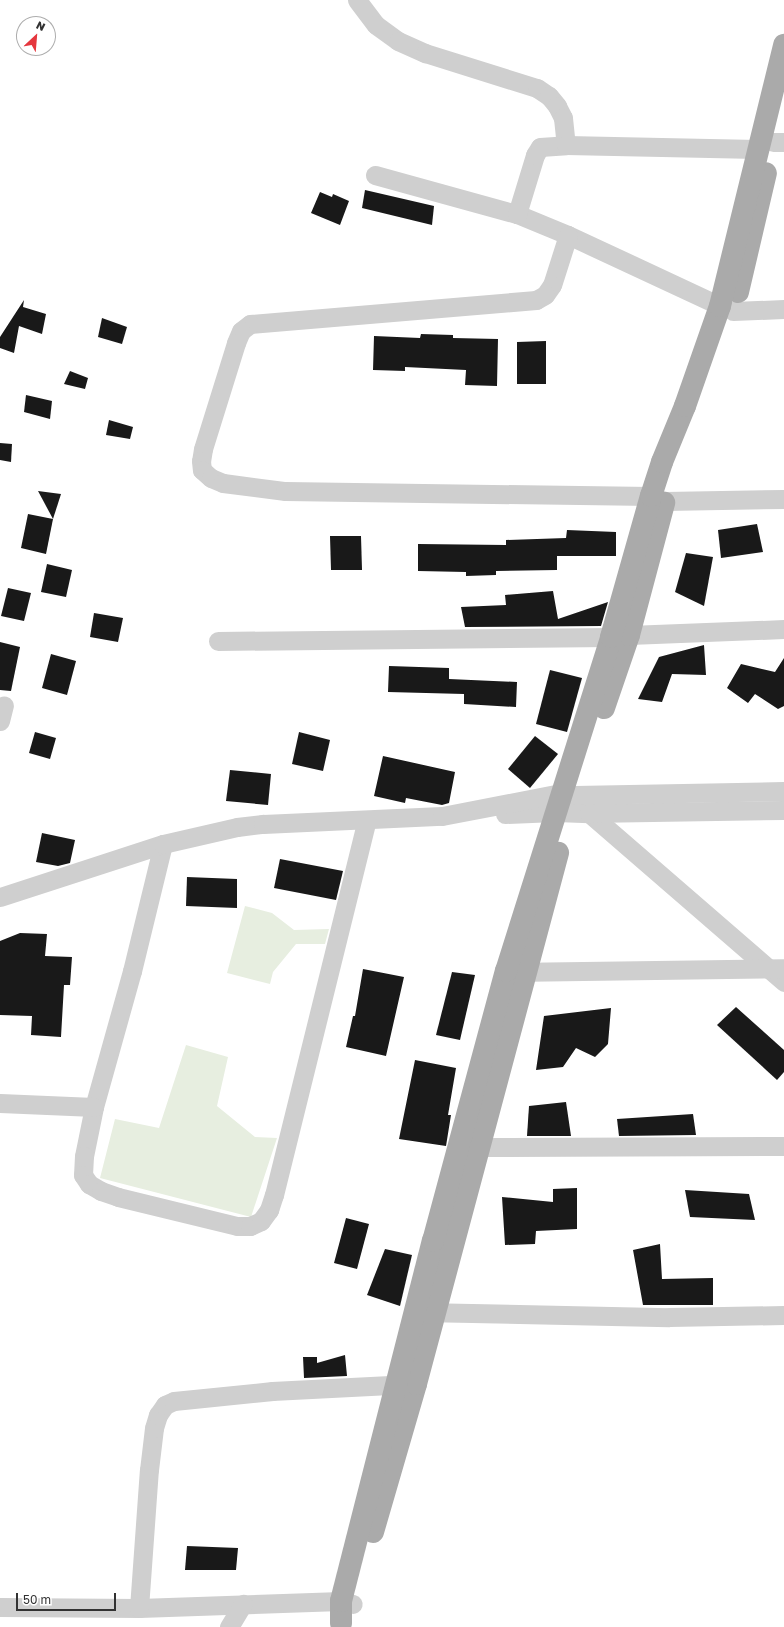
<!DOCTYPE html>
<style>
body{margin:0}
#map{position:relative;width:784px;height:1627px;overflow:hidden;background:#fff;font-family:"Golos Text",sans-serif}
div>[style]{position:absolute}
.green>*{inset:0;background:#e7eee0}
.building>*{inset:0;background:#191919}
.minor>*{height:19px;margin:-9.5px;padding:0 9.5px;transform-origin:9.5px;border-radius:9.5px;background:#cfcfcf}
.major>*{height:22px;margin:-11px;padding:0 11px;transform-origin:11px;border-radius:11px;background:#aaa}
span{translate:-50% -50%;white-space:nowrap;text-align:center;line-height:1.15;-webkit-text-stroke:4px #fff;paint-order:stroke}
.north{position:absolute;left:16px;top:16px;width:40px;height:40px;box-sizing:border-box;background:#fff;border:1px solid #adadad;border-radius:50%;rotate:26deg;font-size:11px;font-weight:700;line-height:16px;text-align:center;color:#323232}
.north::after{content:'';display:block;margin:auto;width:14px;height:18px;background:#e5373e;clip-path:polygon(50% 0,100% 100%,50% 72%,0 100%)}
.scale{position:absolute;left:16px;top:1593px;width:100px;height:18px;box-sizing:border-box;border:2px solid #323232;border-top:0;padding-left:5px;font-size:12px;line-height:14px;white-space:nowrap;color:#323232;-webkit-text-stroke:3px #fff;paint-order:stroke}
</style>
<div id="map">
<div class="green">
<div style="clip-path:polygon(245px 906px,272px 913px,294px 930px,329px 929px,325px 944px,296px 944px,273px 972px,270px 984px,227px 973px)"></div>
<div style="clip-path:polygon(186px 1045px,228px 1057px,217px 1106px,255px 1137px,277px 1138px,251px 1217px,100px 1178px,115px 1119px,159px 1128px)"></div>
</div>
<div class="building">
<div style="clip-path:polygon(365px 190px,434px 206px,432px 225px,362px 208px)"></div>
<div style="clip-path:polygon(320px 192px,332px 197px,333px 194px,349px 201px,340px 225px,311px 213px)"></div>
<div style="clip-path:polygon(24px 300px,23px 307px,46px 314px,42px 334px,19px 326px,14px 353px,0 348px,0 337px)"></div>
<div style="clip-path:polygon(102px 318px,127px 327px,122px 344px,98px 337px)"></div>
<div style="clip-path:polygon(421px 334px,453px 335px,453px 338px,498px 339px,497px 386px,465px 385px,466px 370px,405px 367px,405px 371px,373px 370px,374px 336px,420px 338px)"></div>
<div style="clip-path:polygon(546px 341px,546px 384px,517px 384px,517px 342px)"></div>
<div style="clip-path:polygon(70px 371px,88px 378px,85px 389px,64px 384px)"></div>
<div style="clip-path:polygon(26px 395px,52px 401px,50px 419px,24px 412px)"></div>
<div style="clip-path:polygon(109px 420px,133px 427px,130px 439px,106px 435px)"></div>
<div style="clip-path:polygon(0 443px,12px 444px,11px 462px,0 460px)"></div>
<div style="clip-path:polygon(38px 491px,61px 494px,53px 519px)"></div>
<div style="clip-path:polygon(28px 514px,53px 519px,46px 554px,21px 548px)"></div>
<div style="clip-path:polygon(757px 524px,763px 552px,721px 558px,718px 530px)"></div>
<div style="clip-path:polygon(567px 530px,616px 532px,616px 556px,557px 556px,557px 570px,496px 571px,496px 575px,466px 576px,466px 572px,418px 571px,418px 544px,506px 545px,506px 540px,566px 538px)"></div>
<div style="clip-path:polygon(330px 536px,361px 536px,362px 570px,331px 570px)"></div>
<div style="clip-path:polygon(686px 553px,713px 557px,704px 606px,675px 592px)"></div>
<div style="clip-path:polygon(47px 564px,72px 570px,66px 597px,41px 592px)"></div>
<div style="clip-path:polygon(8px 588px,31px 593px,24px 621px,1px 616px)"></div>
<div style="clip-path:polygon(553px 591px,558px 619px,608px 602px,601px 626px,465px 627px,461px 607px,506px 605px,505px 595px)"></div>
<div style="clip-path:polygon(94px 613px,123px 618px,118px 642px,90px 637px)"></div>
<div style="clip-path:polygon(0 642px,20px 647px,11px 691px,0 690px)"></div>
<div style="clip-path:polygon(704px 645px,706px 675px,672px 674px,662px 702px,638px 699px,659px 657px)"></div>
<div style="clip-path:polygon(51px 654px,76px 661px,67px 695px,42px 688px)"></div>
<div style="clip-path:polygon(784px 658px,784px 706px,778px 709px,755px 694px,748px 703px,727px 688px,741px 664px,775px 672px)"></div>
<div style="clip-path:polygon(389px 666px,449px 668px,449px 679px,517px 682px,516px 707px,464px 704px,464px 694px,388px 692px)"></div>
<div style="clip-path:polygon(550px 670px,582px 678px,567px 732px,536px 724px)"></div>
<div style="clip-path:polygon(35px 732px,56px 738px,50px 759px,29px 753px)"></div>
<div style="clip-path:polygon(299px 732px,330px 740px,323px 771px,292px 764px)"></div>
<div style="clip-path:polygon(535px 736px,558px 754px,530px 788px,508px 769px)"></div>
<div style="clip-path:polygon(383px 756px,455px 772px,449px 803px,442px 805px,406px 798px,405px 803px,374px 796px)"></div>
<div style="clip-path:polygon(230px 770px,271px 774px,268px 805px,226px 801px)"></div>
<div style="clip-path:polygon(42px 833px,75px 840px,70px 863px,58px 866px,36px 862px)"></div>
<div style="clip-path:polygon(280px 859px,343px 871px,336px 900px,274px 888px)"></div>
<div style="clip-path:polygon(187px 877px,237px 879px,237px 908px,186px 906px)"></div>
<div style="clip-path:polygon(20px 933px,47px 934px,45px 956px,72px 957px,70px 985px,64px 985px,61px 1037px,31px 1035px,32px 1016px,0 1015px,0 941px)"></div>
<div style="clip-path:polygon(363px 969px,404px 977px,386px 1056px,346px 1047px,353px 1016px,355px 1016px)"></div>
<div style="clip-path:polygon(452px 972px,475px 975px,460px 1040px,436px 1035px)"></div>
<div style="clip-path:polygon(736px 1007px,784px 1050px,784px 1072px,777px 1080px,717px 1025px)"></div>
<div style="clip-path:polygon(611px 1008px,608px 1044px,595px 1057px,576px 1048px,563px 1067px,536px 1070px,544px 1016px)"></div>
<div style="clip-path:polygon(415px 1060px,456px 1068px,448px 1115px,451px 1115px,446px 1146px,399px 1139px)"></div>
<div style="clip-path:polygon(566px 1102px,571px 1136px,527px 1136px,529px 1106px)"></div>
<div style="clip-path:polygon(693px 1114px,696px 1135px,619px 1136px,617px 1119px)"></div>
<div style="clip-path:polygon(577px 1188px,577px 1229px,536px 1231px,535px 1244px,505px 1245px,502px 1197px,553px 1202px,553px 1189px)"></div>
<div style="clip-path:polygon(685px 1190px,749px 1194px,755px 1220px,690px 1217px)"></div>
<div style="clip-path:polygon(346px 1218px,369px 1224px,357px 1269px,334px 1263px)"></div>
<div style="clip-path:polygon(660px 1244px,662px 1279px,713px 1278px,713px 1305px,643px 1305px,633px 1250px)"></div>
<div style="clip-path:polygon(385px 1249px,412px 1255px,400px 1306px,367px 1295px)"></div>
<div style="clip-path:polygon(345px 1355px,347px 1376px,304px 1378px,303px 1357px,317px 1357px,317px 1363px)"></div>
<div style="clip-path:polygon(187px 1546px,238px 1548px,236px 1570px,185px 1570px)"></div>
</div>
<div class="minor">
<div style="left:357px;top:0;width:31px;rotate:53deg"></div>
<div style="left:376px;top:25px;width:27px;rotate:36deg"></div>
<div style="left:398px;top:41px;width:30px;rotate:24deg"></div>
<div style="left:425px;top:53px;width:117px;rotate:17.4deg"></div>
<div style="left:537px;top:88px;width:14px;rotate:34deg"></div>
<div style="left:549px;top:96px;width:13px;rotate:51deg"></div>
<div style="left:557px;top:106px;width:13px;rotate:63deg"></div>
<div style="left:563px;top:118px;width:27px;rotate:84deg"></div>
<div style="left:773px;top:142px;width:11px"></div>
<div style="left:375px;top:175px;width:147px;rotate:15.4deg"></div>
<div style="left:517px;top:214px;width:55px;rotate:22.4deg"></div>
<div style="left:568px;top:235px;width:168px;rotate:25deg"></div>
<div style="left:517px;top:214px;width:62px;rotate:-73deg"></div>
<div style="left:535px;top:155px;width:9px;rotate:-58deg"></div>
<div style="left:540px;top:147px;width:26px;rotate:-4deg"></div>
<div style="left:566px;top:145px;width:191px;rotate:1.2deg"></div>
<div style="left:568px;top:235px;width:52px;rotate:107.7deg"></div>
<div style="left:552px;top:285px;width:12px;rotate:125deg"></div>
<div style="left:545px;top:295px;width:10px;rotate:151deg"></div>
<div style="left:536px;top:300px;width:287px;rotate:175.2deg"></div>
<div style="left:250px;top:324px;width:11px;rotate:142deg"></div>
<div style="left:241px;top:331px;width:13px;rotate:113deg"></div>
<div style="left:236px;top:343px;width:111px;rotate:107.3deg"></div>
<div style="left:203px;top:449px;width:12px;rotate:99deg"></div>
<div style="left:201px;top:461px;width:9px;rotate:84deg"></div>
<div style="left:202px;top:470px;width:12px;rotate:42deg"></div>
<div style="left:211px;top:478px;width:13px;rotate:23deg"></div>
<div style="left:223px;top:483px;width:63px;rotate:7.4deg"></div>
<div style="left:285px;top:491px;width:366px;rotate:0.8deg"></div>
<div style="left:733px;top:311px;width:51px;rotate:-2.2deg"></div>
<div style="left:665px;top:501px;width:119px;rotate:-1deg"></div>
<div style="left:629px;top:635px;width:155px;rotate:-2.2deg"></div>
<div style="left:218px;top:641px;width:393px;rotate:-0.6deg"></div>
<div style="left:0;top:721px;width:16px;rotate:-76deg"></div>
<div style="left:589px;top:813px;width:258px;rotate:40.9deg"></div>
<div style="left:505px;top:814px;width:51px;rotate:-2.2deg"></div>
<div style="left:556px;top:812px;width:33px;rotate:2deg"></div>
<div style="left:589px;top:813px;width:195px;rotate:-0.9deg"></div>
<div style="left:163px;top:844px;width:131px;rotate:103.7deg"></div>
<div style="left:132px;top:971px;width:141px;rotate:105.6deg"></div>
<div style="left:94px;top:1107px;width:50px;rotate:101.5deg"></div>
<div style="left:84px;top:1156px;width:19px;rotate:93deg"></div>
<div style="left:83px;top:1175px;width:11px;rotate:56deg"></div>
<div style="left:89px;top:1184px;width:14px;rotate:30deg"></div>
<div style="left:101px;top:1191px;width:18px;rotate:19deg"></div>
<div style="left:118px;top:1197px;width:122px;rotate:13.7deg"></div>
<div style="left:237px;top:1226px;width:13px"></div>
<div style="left:250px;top:1226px;width:12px;rotate:-24deg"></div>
<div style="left:261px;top:1221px;width:14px;rotate:-54deg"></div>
<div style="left:269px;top:1210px;width:16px;rotate:-72deg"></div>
<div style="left:274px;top:1195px;width:386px;rotate:-76.1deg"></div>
<div style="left:0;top:897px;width:171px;rotate:-18deg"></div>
<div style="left:163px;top:844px;width:76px;rotate:-12.9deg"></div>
<div style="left:237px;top:827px;width:26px;rotate:-7deg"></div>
<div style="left:263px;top:824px;width:179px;rotate:-2.6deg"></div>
<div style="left:442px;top:816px;width:122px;rotate:-10.9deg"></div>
<div style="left:562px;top:793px;width:13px;rotate:9deg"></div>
<div style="left:575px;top:795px;width:209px;rotate:-1.1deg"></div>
<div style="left:511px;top:972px;width:273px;rotate:-0.8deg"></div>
<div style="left:0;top:1103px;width:94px;rotate:2.4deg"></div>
<div style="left:479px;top:1147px;width:305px;rotate:-0.2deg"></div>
<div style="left:421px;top:1312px;width:248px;rotate:1.2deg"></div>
<div style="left:669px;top:1317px;width:115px;rotate:-1deg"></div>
<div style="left:0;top:1607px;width:139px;rotate:0.4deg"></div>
<div style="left:139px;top:1608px;width:202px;rotate:-2deg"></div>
<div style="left:341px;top:1601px;width:12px;rotate:14deg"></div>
<div style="left:139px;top:1608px;width:138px;rotate:-85.9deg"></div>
<div style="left:149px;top:1470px;width:42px;rotate:-83.2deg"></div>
<div style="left:154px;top:1428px;width:14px;rotate:-73deg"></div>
<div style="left:158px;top:1415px;width:12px;rotate:-55deg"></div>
<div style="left:165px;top:1405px;width:10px;rotate:-24deg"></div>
<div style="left:174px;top:1401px;width:99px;rotate:-5.8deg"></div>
<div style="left:272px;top:1391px;width:138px;rotate:-2.9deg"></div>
<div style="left:229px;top:1627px;width:27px;rotate:-59deg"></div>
</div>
<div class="major">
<div style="left:738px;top:292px;width:122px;rotate:-76.8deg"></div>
<div style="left:604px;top:708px;width:77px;rotate:-71.1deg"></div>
<div style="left:629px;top:635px;width:137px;rotate:-75.1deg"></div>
<div style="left:373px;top:1532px;width:154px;rotate:-73.8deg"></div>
<div style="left:416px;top:1384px;width:550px;rotate:-75.03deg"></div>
<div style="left:341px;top:1623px;width:22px;rotate:-90deg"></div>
<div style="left:341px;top:1601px;width:372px;rotate:-75.7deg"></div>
<div style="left:433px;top:1241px;width:280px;rotate:-74.9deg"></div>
<div style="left:506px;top:971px;width:350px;rotate:-72.5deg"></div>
<div style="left:611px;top:637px;width:147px;rotate:-74.2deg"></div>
<div style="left:651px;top:496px;width:36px;rotate:-72deg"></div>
<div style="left:662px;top:462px;width:61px;rotate:-67.7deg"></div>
<div style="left:685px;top:406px;width:106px;rotate:-70.7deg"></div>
<div style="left:720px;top:306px;width:269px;rotate:-76.2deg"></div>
</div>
<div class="north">N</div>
<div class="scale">50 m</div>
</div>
